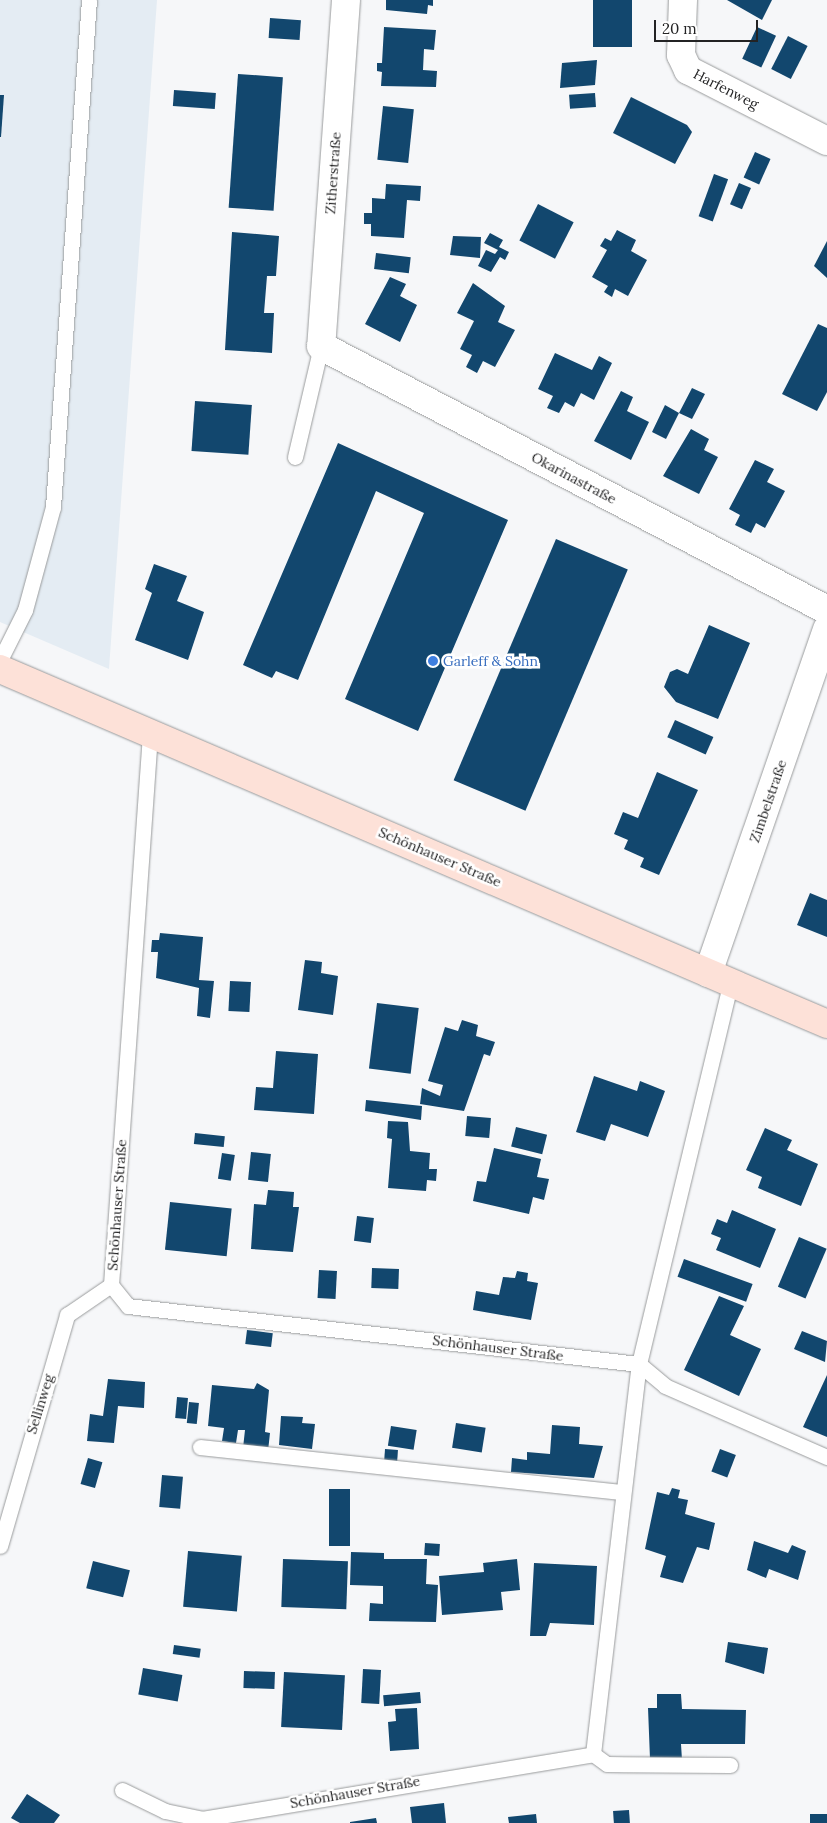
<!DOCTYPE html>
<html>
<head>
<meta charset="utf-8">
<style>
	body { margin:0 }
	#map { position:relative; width:827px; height:1823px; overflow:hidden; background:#f6f7f9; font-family:Lora,serif }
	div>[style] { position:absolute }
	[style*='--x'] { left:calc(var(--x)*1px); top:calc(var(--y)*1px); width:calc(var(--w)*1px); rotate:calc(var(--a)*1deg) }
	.built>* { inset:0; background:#e4ecf3 }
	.building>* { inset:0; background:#12476e; transform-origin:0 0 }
	.roads { filter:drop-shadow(0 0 1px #999b9c) drop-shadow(0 0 1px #999b9c) }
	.lane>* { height:15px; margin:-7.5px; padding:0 7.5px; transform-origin:7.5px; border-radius:7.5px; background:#fff }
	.street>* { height:28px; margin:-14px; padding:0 14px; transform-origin:14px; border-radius:14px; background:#fff }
	.secondary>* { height:28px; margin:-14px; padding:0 14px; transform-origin:14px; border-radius:14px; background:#fde1d8 }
	.dots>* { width:14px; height:14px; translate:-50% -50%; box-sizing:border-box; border:2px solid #fff; border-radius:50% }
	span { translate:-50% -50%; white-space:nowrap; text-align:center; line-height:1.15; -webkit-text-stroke:5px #fff; paint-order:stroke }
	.street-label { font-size:14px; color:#232324 }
	.shop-label { font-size:14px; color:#366cbe }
	.left { translate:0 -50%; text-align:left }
	.scale { position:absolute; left:654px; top:20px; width:104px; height:22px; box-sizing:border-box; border:2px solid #232324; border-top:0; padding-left:6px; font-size:15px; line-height:18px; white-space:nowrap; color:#232324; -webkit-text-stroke:4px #fff; paint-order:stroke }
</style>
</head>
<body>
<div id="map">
	<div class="built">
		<div style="clip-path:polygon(0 0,157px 0,109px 669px,0 622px)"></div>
	</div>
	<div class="building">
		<div style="clip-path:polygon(386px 0,433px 0,433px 6px,428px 5px,427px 14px,386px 10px)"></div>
		<div style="left:593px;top:0;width:39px;height:47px"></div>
		<div style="clip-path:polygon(727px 0,772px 0,762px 20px)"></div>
		<div style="left:270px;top:18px;width:31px;height:20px;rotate:4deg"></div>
		<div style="clip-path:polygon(384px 27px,436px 30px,434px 50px,424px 49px,423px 70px,437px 71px,436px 87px,381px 86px,382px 72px,377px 71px,377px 63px,382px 63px)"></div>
		<div style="left:757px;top:27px;width:21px;height:35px;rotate:25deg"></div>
		<div style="left:788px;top:36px;width:22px;height:37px;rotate:27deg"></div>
		<div style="clip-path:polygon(597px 60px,595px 85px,560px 88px,562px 63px)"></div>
		<div style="left:238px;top:74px;width:45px;height:134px;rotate:4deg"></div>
		<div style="left:174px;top:90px;width:42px;height:16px;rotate:4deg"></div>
		<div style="left:595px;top:93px;width:14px;height:26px;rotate:86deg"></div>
		<div style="clip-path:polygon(0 95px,4px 95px,1px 137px,0 137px)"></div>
		<div style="clip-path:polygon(631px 97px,687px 125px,692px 132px,675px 164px,613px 133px)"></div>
		<div style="left:383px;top:106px;width:31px;height:54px;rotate:6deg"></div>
		<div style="left:755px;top:152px;width:17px;height:28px;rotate:24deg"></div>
		<div style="left:714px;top:174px;width:15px;height:45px;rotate:20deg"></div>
		<div style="left:739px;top:183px;width:13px;height:23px;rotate:23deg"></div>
		<div style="clip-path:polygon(386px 184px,421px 186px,420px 201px,407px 200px,404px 238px,371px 236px,371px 224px,364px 224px,364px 213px,372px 213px,372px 198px,385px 199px)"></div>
		<div style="left:538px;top:204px;width:40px;height:41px;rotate:27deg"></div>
		<div style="clip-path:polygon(617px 230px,636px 240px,631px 251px,647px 260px,628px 296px,615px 289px,612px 297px,604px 292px,608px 286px,592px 277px,607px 250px,600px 246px,605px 238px,611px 241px)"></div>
		<div style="clip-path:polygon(232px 232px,279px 236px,276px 276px,267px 276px,264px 313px,274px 313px,272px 353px,225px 350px)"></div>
		<div style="clip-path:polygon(490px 233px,503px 240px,499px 247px,509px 252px,505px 260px,500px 257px,491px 272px,478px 266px,486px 250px,495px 254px,498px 250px,484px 243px)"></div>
		<div style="clip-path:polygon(453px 236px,481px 237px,480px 258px,450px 255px)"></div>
		<div style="clip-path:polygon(827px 241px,827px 278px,814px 266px)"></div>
		<div style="left:376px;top:253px;width:35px;height:16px;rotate:7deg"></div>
		<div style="clip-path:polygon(390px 277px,406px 284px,400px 296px,417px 305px,400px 342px,365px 324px)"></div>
		<div style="clip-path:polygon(473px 283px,505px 306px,498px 322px,515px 330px,495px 367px,483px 361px,477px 373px,466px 367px,472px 355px,460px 349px,474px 321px,457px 313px)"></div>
		<div style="clip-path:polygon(818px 324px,827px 328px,827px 392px,817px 411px,782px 394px)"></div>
		<div style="clip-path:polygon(555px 353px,592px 370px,599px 356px,612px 363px,594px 400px,581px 393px,574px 407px,565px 402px,559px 413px,547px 408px,553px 396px,538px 389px)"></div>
		<div style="clip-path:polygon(692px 388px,705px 394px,692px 419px,679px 413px,666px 439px,652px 432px,665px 405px,679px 413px)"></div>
		<div style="clip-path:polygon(621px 391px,633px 397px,627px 411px,649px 422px,631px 460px,594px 441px)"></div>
		<div style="left:195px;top:401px;width:57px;height:50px;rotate:4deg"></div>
		<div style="clip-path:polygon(691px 429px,709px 439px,704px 450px,718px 457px,699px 494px,663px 476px)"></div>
		<div style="clip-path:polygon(338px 443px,508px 520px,418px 731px,345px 699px,424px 513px,376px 491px,298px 680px,276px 671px,272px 678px,243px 665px)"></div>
		<div style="clip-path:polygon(755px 460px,774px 469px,767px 482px,785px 491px,765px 528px,756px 523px,751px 533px,735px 525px,740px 515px,729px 509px)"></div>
		<div style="left:556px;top:539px;width:78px;height:262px;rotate:23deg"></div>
		<div style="clip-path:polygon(154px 564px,187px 576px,177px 601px,204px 612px,188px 660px,135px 640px,152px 593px,145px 589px)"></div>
		<div style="clip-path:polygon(709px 625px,750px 643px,718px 719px,676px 702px,664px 687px,670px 672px,677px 669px,688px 674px)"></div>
		<div style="left:675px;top:720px;width:42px;height:19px;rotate:24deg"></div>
		<div style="clip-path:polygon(657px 772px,698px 790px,659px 875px,640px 867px,644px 858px,624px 849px,628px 840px,614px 834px,623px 812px,638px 818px)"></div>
		<div style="clip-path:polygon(810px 893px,827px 900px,827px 937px,797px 925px)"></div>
		<div style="clip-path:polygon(160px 933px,203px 937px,199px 980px,214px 981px,210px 1018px,197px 1016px,199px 988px,156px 978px,158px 952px,151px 952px,152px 940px,159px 940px)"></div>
		<div style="clip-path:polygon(305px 960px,322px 962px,321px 973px,338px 976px,333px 1015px,298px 1010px)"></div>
		<div style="left:230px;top:981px;width:21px;height:30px;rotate:3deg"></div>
		<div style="left:377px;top:1003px;width:42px;height:66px;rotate:7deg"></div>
		<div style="clip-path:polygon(462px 1020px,478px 1025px,476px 1036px,495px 1042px,490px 1056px,484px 1054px,464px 1111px,420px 1104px,422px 1088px,440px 1096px,443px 1085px,428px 1081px,445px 1027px,458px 1031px)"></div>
		<div style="clip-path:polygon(276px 1051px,318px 1054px,314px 1114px,254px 1110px,256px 1087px,273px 1088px)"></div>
		<div style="clip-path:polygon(594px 1076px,637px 1091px,640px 1081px,665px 1091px,648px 1137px,611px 1124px,605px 1141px,576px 1132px)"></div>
		<div style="clip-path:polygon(366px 1100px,422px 1106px,421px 1120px,365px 1111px)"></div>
		<div style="left:467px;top:1116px;width:24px;height:20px;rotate:5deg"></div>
		<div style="clip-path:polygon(388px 1121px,408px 1122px,410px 1151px,430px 1153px,429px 1169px,437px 1169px,436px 1181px,427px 1180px,426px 1191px,388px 1188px,392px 1139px,387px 1138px)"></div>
		<div style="left:516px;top:1127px;width:32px;height:20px;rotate:14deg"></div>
		<div style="clip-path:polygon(765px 1128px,792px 1140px,787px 1150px,818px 1164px,801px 1206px,758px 1188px,762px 1177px,746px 1170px)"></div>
		<div style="left:195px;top:1133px;width:30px;height:11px;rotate:6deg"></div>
		<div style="clip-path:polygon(494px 1148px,541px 1159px,537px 1177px,549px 1179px,544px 1200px,533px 1197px,529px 1214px,473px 1201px,477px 1181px,486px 1182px)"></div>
		<div style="left:251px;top:1152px;width:20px;height:28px;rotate:6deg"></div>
		<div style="left:222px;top:1153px;width:13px;height:26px;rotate:9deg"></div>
		<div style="clip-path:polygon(268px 1190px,294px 1192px,293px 1207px,299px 1207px,293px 1252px,251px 1249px,254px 1204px,266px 1205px)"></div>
		<div style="left:170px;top:1202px;width:62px;height:48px;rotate:6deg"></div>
		<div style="clip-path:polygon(732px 1210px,776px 1229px,760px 1268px,716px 1250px,721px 1238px,711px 1234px,717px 1219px,727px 1223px)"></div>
		<div style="left:357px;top:1216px;width:17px;height:25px;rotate:7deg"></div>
		<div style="left:799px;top:1237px;width:30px;height:54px;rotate:23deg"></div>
		<div style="left:684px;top:1259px;width:73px;height:19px;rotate:20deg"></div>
		<div style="left:372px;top:1268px;width:27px;height:20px;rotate:2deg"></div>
		<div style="left:319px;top:1270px;width:18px;height:28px;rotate:3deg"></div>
		<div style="clip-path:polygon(517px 1271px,528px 1273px,527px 1281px,538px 1283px,531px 1320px,473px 1310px,476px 1291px,499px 1295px,503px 1277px,515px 1278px)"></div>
		<div style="clip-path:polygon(719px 1296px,744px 1306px,730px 1335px,761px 1349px,739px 1396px,684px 1370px)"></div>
		<div style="left:247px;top:1330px;width:26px;height:14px;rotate:7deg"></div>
		<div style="clip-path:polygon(802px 1331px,827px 1341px,825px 1362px,794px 1349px)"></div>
		<div style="clip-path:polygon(827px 1375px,827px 1437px,803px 1427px)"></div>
		<div style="clip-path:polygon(108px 1379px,145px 1382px,144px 1408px,118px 1406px,114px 1443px,87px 1441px,90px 1414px,103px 1416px)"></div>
		<div style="clip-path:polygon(257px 1383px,269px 1390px,265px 1432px,270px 1433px,268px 1451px,243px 1448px,245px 1430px,238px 1430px,236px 1443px,222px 1441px,224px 1428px,208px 1426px,212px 1385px,254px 1389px)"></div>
		<div style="left:177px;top:1397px;width:11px;height:21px;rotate:5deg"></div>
		<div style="left:189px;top:1402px;width:10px;height:21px;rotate:6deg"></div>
		<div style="clip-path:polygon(281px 1416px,303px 1417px,302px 1423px,315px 1424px,312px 1449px,279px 1445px)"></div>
		<div style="left:456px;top:1423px;width:30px;height:25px;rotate:9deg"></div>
		<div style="clip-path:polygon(552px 1425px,580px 1427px,579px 1444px,603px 1446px,594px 1478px,511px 1472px,512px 1458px,527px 1460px,527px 1452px,550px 1454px)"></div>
		<div style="left:391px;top:1426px;width:26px;height:20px;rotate:9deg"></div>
		<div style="left:385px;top:1449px;width:13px;height:12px;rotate:4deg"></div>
		<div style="left:720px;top:1449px;width:17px;height:24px;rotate:21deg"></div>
		<div style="left:88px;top:1458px;width:15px;height:27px;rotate:16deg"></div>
		<div style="left:162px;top:1475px;width:21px;height:32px;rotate:5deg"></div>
		<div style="clip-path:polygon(672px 1488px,680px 1490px,678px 1498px,688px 1500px,685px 1514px,715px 1523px,709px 1550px,697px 1547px,683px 1583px,660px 1577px,666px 1556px,645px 1549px,657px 1492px,669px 1495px)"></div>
		<div style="left:329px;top:1489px;width:21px;height:57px"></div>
		<div style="clip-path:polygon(754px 1541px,788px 1553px,792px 1545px,806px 1551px,798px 1580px,769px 1569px,766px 1578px,747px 1570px)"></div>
		<div style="left:425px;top:1543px;width:15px;height:12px;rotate:4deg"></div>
		<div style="left:188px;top:1551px;width:54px;height:56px;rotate:5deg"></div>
		<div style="clip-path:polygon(351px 1552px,384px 1553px,384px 1559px,427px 1559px,426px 1584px,438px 1585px,436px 1622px,369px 1621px,370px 1603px,383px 1604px,383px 1586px,350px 1585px)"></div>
		<div style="left:283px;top:1559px;width:65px;height:48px;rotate:2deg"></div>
		<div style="clip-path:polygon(517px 1559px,520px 1590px,501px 1592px,503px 1610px,442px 1615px,439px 1576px,484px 1572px,483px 1563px)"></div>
		<div style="left:93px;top:1561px;width:38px;height:28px;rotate:14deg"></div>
		<div style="clip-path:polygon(534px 1563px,597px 1566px,594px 1625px,550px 1623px,546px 1636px,530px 1636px)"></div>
		<div style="clip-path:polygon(728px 1642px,768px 1648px,764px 1674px,725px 1662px)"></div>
		<div style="left:174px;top:1645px;width:27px;height:9px;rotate:8deg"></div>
		<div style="left:143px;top:1668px;width:40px;height:27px;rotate:10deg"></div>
		<div style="left:363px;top:1669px;width:18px;height:34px;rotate:3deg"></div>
		<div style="left:244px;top:1671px;width:31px;height:17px;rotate:2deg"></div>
		<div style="left:284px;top:1672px;width:61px;height:55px;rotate:3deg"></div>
		<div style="left:420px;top:1692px;width:11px;height:37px;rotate:85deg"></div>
		<div style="clip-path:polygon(657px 1694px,681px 1694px,682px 1709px,746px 1710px,745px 1744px,681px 1744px,682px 1760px,650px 1759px,648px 1708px,657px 1708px)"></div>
		<div style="clip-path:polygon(417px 1708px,419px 1749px,390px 1751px,388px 1722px,396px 1721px,395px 1709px)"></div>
		<div style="clip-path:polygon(27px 1794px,60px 1815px,54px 1823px,20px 1823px,11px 1818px)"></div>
		<div style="clip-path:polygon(444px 1803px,446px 1823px,412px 1823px,410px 1807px)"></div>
		<div style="left:629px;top:1810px;width:13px;height:16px;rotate:86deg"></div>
		<div style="clip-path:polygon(536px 1814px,537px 1823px,509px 1823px,508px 1817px)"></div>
		<div style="left:810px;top:1814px;width:17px;height:9px"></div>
		<div style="clip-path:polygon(376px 1818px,377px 1823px,350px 1823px,350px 1822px)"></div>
	</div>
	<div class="roads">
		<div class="lane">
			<div style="--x:295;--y:457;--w:114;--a:-76.8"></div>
			<div style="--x:0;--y:660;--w:56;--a:-63.4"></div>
			<div style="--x:25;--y:610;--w:107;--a:-74.8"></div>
			<div style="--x:53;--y:507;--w:508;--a:-85.94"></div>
			<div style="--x:150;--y:734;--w:552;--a:94.05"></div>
			<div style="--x:111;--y:1285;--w:27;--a:51"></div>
			<div style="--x:128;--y:1306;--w:514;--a:6.48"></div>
			<div style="--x:639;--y:1364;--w:34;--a:40"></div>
			<div style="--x:665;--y:1386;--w:177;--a:23.7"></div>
			<div style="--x:200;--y:1447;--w:423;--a:6.1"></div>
			<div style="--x:0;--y:1546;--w:241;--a:-73.8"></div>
			<div style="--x:67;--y:1315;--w:53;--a:-34.3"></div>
			<div style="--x:593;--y:1754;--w:393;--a:-83.3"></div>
			<div style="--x:639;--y:1364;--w:394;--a:-76.5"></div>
			<div style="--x:122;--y:1790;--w:48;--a:26"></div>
			<div style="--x:165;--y:1811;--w:38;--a:12"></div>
			<div style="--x:202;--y:1819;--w:396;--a:-9.4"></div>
			<div style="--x:593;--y:1754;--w:17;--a:36"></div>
			<div style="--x:607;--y:1764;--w:123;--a:0.5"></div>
		</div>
		<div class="street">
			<div style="--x:346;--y:0;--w:347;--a:94.1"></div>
			<div style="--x:321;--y:346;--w:571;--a:27.55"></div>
			<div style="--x:683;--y:0;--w:55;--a:92.1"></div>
			<div style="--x:681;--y:55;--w:17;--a:65"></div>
			<div style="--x:688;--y:70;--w:156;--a:27.1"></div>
			<div style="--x:708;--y:973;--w:364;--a:-70.9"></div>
		</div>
		<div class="secondary">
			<div style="--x:0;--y:669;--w:900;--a:23.23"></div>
		</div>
	</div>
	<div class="dots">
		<div style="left:433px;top:661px;background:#3f7fe0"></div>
	</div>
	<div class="street-label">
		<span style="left:726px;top:89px;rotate:27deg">Harfenweg</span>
		<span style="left:333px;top:173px;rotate:-86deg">Zitherstraße</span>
		<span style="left:574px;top:478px;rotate:28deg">Okarinastraße</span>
		<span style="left:768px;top:801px;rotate:-71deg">Zimbelstraße</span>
		<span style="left:440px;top:857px;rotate:23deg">Schönhauser Straße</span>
		<span style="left:117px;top:1205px;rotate:-86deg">Schönhauser Straße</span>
		<span style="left:498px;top:1348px;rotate:7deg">Schönhauser Straße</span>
		<span style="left:40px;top:1404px;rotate:-73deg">Sellinweg</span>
		<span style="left:355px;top:1792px;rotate:-10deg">Schönhauser Straße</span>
	</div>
	<div class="shop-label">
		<span class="left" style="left:443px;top:661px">Garleff &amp; Sohn</span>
	</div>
	<div class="scale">20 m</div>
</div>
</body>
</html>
